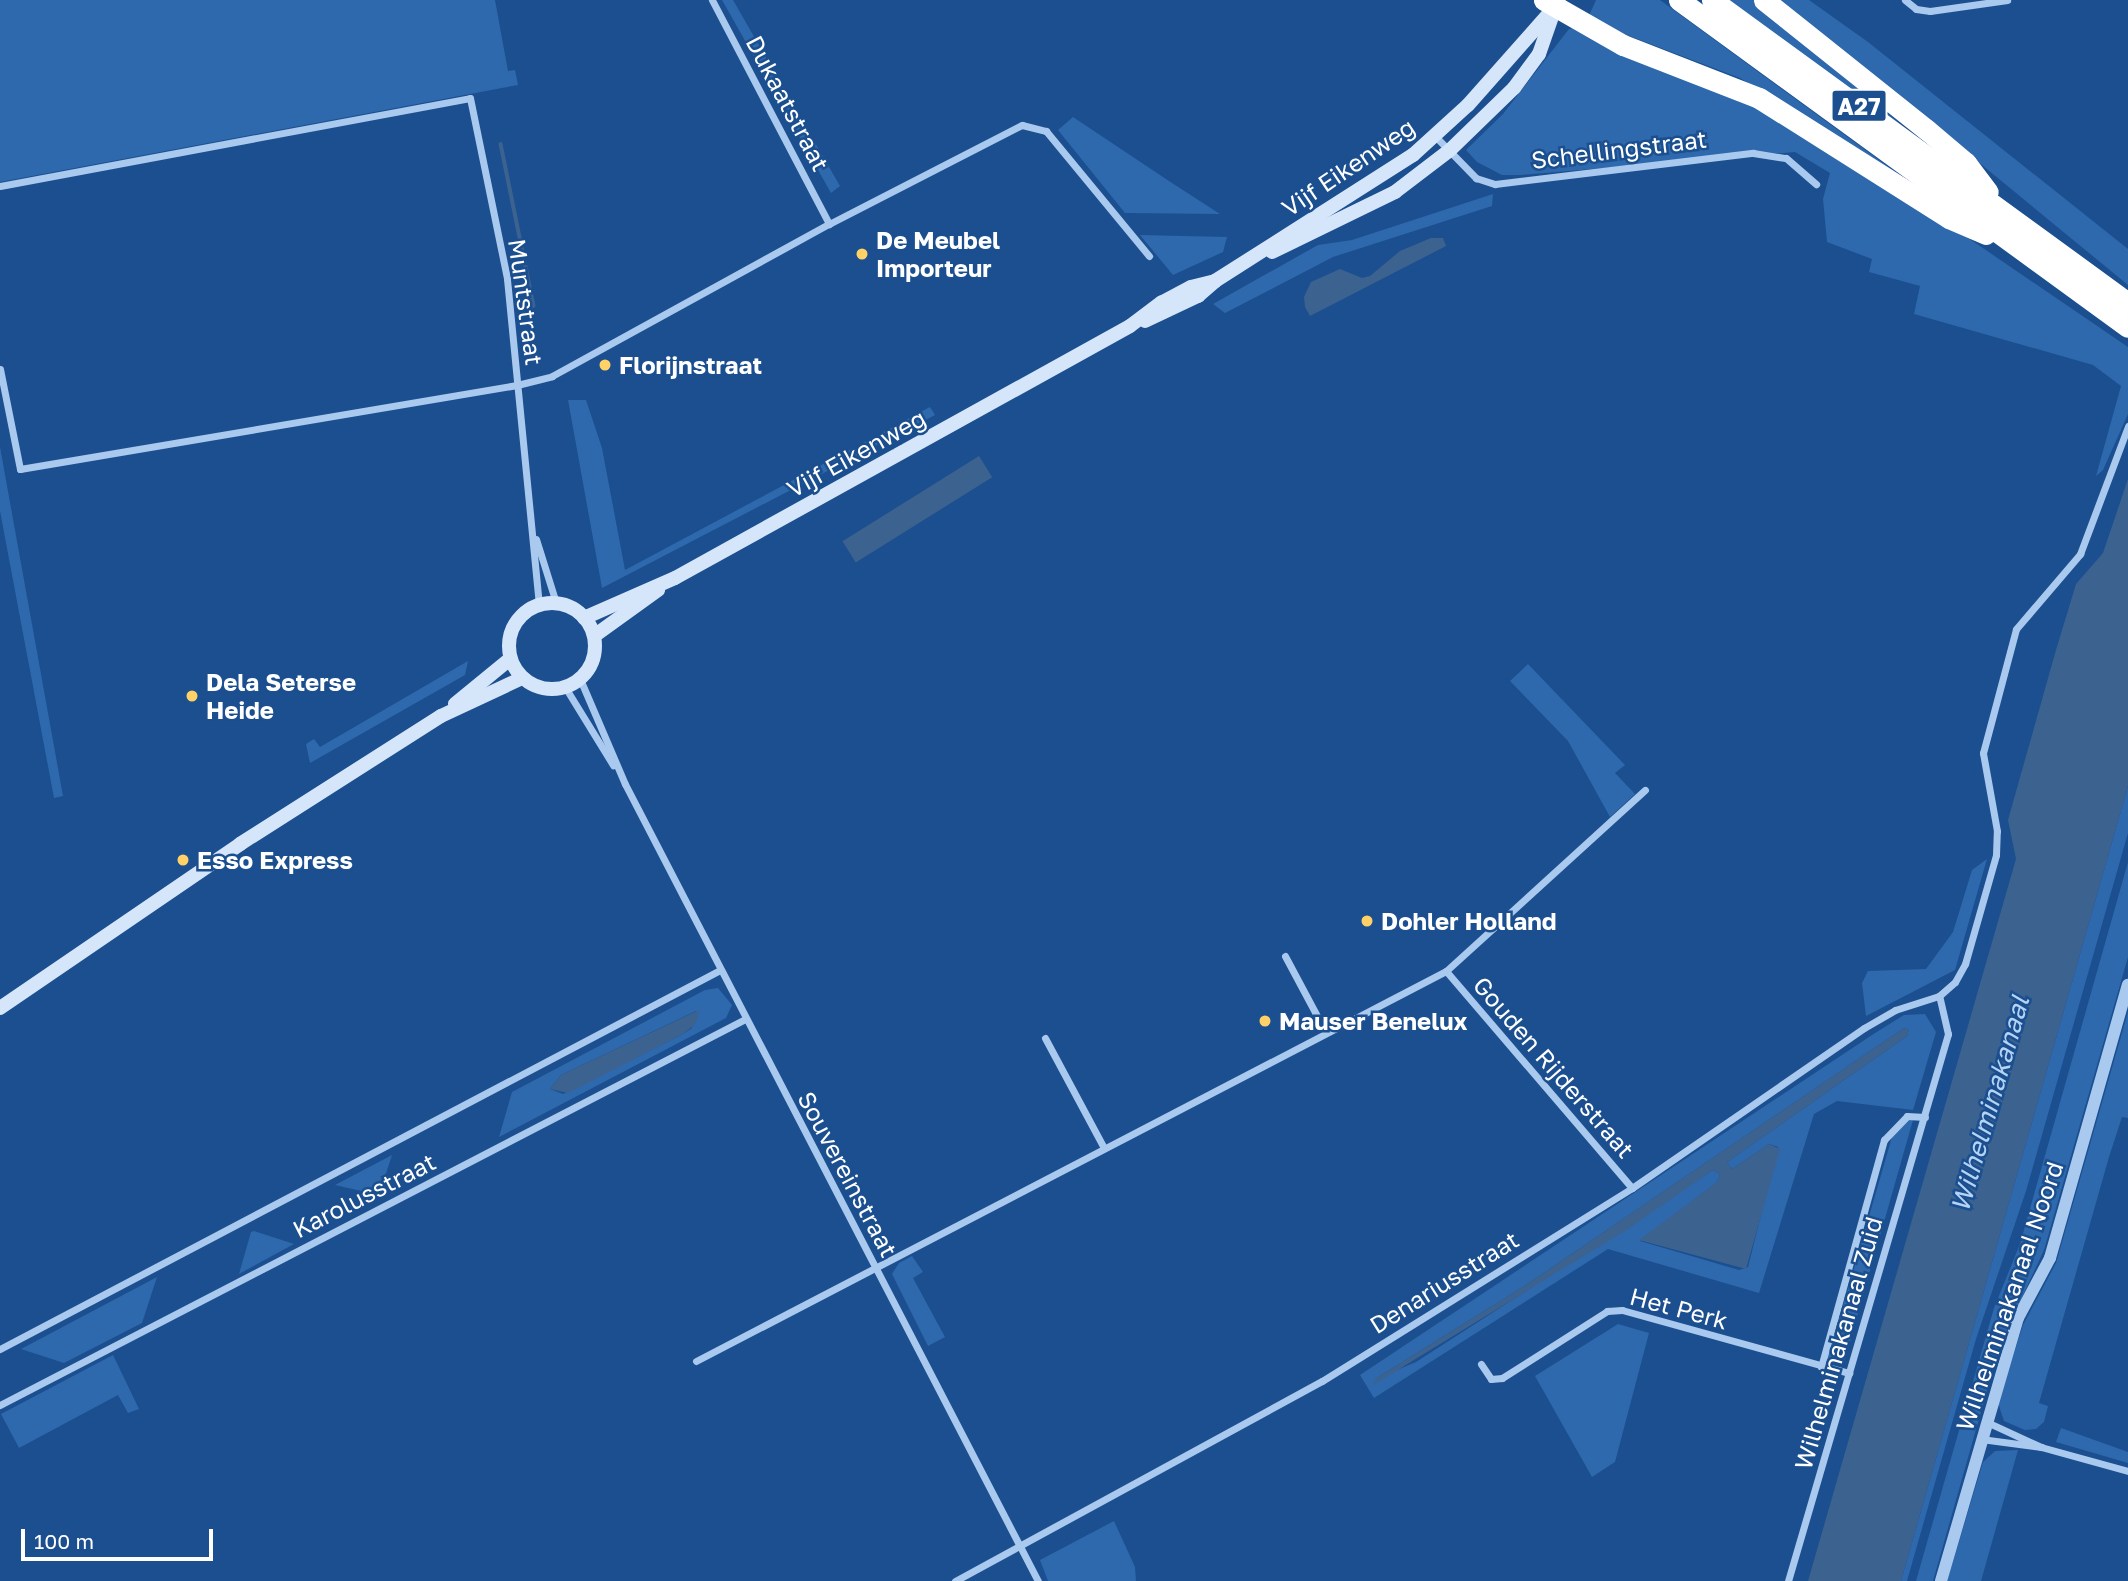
<!DOCTYPE html>
<html>
<head>
<meta charset="utf-8">
<style>
	body { margin:0 }
	#map { position:relative; width:2128px; height:1581px; overflow:hidden; background:#1b4f8f; font-family:"Golos Text",sans-serif }
	div>[style] { position:absolute }
	[style*='--x'] { left:calc(var(--x)*1px); top:calc(var(--y)*1px); width:calc(var(--w)*1px); rotate:calc(var(--a)*1deg) }
	.green>* { inset:0; background:#2e69ad }
	.water>* { inset:0; background:#3c6290; transform-origin:0 0 }
	.stream>* { height:3.5px; margin:-1.75px; padding:0 1.75px; transform-origin:1.75px; border-radius:1.75px; background:#3c6290 }
	.minor>* { height:7px; margin:-3.5px; padding:0 3.5px; transform-origin:3.5px; border-radius:3.5px; background:#a9c9ee }
	.tertiary>* { height:12px; margin:-6px; padding:0 6px; transform-origin:6px; border-radius:6px; background:#a9c9ee }
	.secondary>* { height:14px; margin:-7px; padding:0 7px; transform-origin:7px; border-radius:7px; background:#d6e6fa }
	.secondary>.ring { margin:-7px; padding:0; box-sizing:content-box; background:none; border:14px solid #d6e6fa; border-radius:50% }
	.motorway>* { height:21px; margin:-10.5px; padding:0 10.5px; transform-origin:10.5px; border-radius:10.5px; background:#fff }
	.dots>* { width:19px; height:19px; translate:-50% -50%; box-sizing:border-box; border:4px solid #1b4f8f; border-radius:50% }
	span { translate:-50% -50%; white-space:nowrap; text-align:center; line-height:1.15; -webkit-text-stroke:5px #1b4f8f; paint-order:stroke }
	.shield-label span { padding:2px 5px; background:#1b4f8f; border:2px solid; border-radius:5px; -webkit-text-stroke-width:0 }
	.shield-label { font-size:23px; color:#fff; font-weight:700 }
	.street-label { font-size:24px; color:#fff }
	.poi-label { font-size:24px; color:#fff; font-weight:700 }
	.left { translate:0 -50%; text-align:left }
	.water-label { font-size:26px; color:#b5d3f5; font-style:italic }
	.scale { position:absolute; left:21px; top:1529px; width:192px; height:32px; box-sizing:border-box; border:4px solid #fff; border-top:0; padding-left:9px; font-size:21px; line-height:24px; white-space:nowrap; color:#fff; -webkit-text-stroke:5px #1b4f8f; paint-order:stroke }
</style>
</head>
<body>
<div id="map">
	<div class="green">
		<div style="clip-path:polygon(0 0,495px 0,508px 71px,515px 70px,518px 85px,0 182px)"></div>
		<div style="clip-path:polygon(722px 0,733px 0,840px 186px,831px 193px)"></div>
		<div style="clip-path:polygon(1596px 0,1660px 0,1938px 203px,1740px 78px,1587px 20px)"></div>
		<div style="clip-path:polygon(1728px 0,1755px 0,1919px 140px)"></div>
		<div style="clip-path:polygon(1781px 0,1809px 0,1868px 42px,2128px 249px,2128px 285px)"></div>
		<div style="clip-path:polygon(1575px 27px,1710px 80px,1933px 214px,2128px 347px,2128px 414px,2103px 470px,2096px 476px,2121px 386px,2093px 365px,1914px 314px,1920px 286px,1869px 272px,1872px 259px,1827px 242px,1823px 199px,1830px 173px,1795px 152px,1521px 175px,1502px 175px,1477px 162px,1466px 150px,1503px 114px,1569px 29px)"></div>
		<div style="clip-path:polygon(1073px 117px,1172px 183px,1220px 214px,1125px 213px,1058px 130px)"></div>
		<div style="clip-path:polygon(1493px 194px,1492px 206px,1333px 257px,1225px 313px,1213px 304px,1318px 245px,1352px 240px)"></div>
		<div style="clip-path:polygon(1140px 235px,1227px 237px,1223px 252px,1173px 275px)"></div>
		<div style="clip-path:polygon(568px 400px,586px 400px,602px 448px,625px 570px,930px 407px,935px 415px,602px 588px)"></div>
		<div style="clip-path:polygon(0 447px,63px 796px,54px 798px,0 511px)"></div>
		<div style="clip-path:polygon(468px 661px,465px 675px,310px 763px,306px 744px,314px 739px,320px 747px)"></div>
		<div style="clip-path:polygon(1528px 664px,1625px 765px,1615px 773px,1635px 794px,1610px 817px,1568px 741px,1510px 681px)"></div>
		<div style="clip-path:polygon(2128px 786px,2128px 833px,2026px 1191px,1976px 1339px,1907px 1581px,1901px 1581px)"></div>
		<div style="clip-path:polygon(1987px 859px,1955px 970px,1866px 1016px,1862px 983px,1868px 971px,1926px 969px,1953px 932px,1972px 870px)"></div>
		<div style="clip-path:polygon(2128px 862px,2128px 957px,2044px 1250px,2000px 1345px,1933px 1581px,1916px 1581px,1994px 1308px,2020px 1244px)"></div>
		<div style="clip-path:polygon(evenodd,718px 988px,732px 1005px,726px 1018px,499px 1137px,512px 1092px,705px 990px,718px 988px,696px 1011px,692px 1028px,683px 1034px,563px 1094px,550px 1089px,561px 1075px,696px 1011px)"></div>
		<div style="clip-path:polygon(2128px 1012px,2128px 1118px,2122px 1117px,2109px 1157px,2039px 1403px,2048px 1406px,2044px 1422px,2036px 1429px,2025px 1430px,2004px 1421px,1998px 1403px,2023px 1325px,2056px 1263px)"></div>
		<div style="clip-path:polygon(evenodd,1925px 1014px,1936px 1032px,1913px 1110px,1837px 1101px,1814px 1114px,1759px 1293px,1608px 1249px,1374px 1398px,1360px 1375px,1872px 1035px,1904px 1015px,1925px 1014px,1904px 1028px,1909px 1030px,1907px 1036px,1727px 1162px,1732px 1169px,1769px 1144px,1778px 1147px,1748px 1267px,1739px 1270px,1640px 1241px,1717px 1182px,1720px 1174px,1713px 1170px,1416px 1362px,1375px 1379px,1526px 1285px,1904px 1028px)"></div>
		<div style="clip-path:polygon(1907px 1119px,1913px 1120px,1844px 1363px,1828px 1358px,1892px 1137px)"></div>
		<div style="clip-path:polygon(392px 1155px,379px 1195px,335px 1185px)"></div>
		<div style="clip-path:polygon(254px 1231px,294px 1244px,239px 1274px,251px 1232px)"></div>
		<div style="clip-path:polygon(912px 1256px,923px 1272px,913px 1278px,945px 1337px,928px 1346px,892px 1274px,899px 1263px)"></div>
		<div style="clip-path:polygon(157px 1277px,142px 1323px,64px 1363px,21px 1349px)"></div>
		<div style="clip-path:polygon(1618px 1324px,1649px 1333px,1615px 1462px,1592px 1477px,1535px 1376px)"></div>
		<div style="clip-path:polygon(113px 1355px,139px 1409px,128px 1413px,118px 1395px,19px 1448px,1px 1414px)"></div>
		<div style="clip-path:polygon(2061px 1428px,2128px 1452px,2128px 1463px,2056px 1442px)"></div>
		<div style="clip-path:polygon(2018px 1450px,1981px 1581px,1947px 1581px,1983px 1462px,1995px 1451px)"></div>
		<div style="clip-path:polygon(1114px 1521px,1135px 1567px,1136px 1581px,1048px 1581px,1040px 1560px)"></div>
	</div>
	<div class="water">
		<div style="clip-path:polygon(1431px 238px,1443px 238px,1446px 246px,1310px 316px,1305px 307px,1304px 297px,1311px 282px,1340px 269px,1362px 278px,1370px 276px,1400px 251px)"></div>
		<div style="left:979px;top:456px;width:25px;height:161px;rotate:58deg"></div>
		<div style="clip-path:polygon(2128px 479px,2128px 786px,1901px 1581px,1808px 1581px,2016px 859px,2008px 820px,2056px 650px,2076px 584px,2103px 553px)"></div>
		<div style="clip-path:polygon(699px 1010px,696px 1024px,683px 1034px,568px 1093px,550px 1089px,561px 1075px)"></div>
		<div style="clip-path:polygon(1904px 1028px,1909px 1030px,1907px 1036px,1727px 1162px,1732px 1169px,1769px 1144px,1780px 1149px,1746px 1269px,1639px 1240px,1717px 1182px,1720px 1174px,1713px 1170px,1628px 1229px,1373px 1385px,1375px 1379px,1526px 1285px)"></div>
	</div>
	<div class="stream">
		<div style="--x:501;--y:144;--w:165;--a:78.5"></div>
	</div>
	<div class="minor">
		<div style="--x:712;--y:0;--w:253;--a:62.4"></div>
		<div style="--x:1905;--y:0;--w:14;--a:39"></div>
		<div style="--x:1916;--y:9;--w:14;--a:8"></div>
		<div style="--x:1930;--y:11;--w:78;--a:-8.1"></div>
		<div style="--x:1435;--y:136;--w:59;--a:45.7"></div>
		<div style="--x:1476;--y:178;--w:20;--a:18"></div>
		<div style="--x:1495;--y:184;--w:260;--a:-6.9"></div>
		<div style="--x:1753;--y:153;--w:33;--a:9"></div>
		<div style="--x:1786;--y:158;--w:40;--a:41"></div>
		<div style="--x:0;--y:186;--w:478;--a:-10.6"></div>
		<div style="--x:470;--y:98;--w:185;--a:78.4"></div>
		<div style="--x:507;--y:279;--w:328;--a:84.4"></div>
		<div style="--x:0;--y:369;--w:102;--a:78.7"></div>
		<div style="--x:20;--y:469;--w:504;--a:-9.59"></div>
		<div style="--x:517;--y:385;--w:36;--a:-14"></div>
		<div style="--x:552;--y:376;--w:316;--a:-28.8"></div>
		<div style="--x:829;--y:224;--w:217;--a:-27.2"></div>
		<div style="--x:1022;--y:125;--w:25;--a:14"></div>
		<div style="--x:1046;--y:131;--w:162;--a:50.5"></div>
		<div style="--x:536;--y:539;--w:67;--a:72.6"></div>
		<div style="--x:580;--y:679;--w:114;--a:66.8"></div>
		<div style="--x:625;--y:784;--w:898;--a:62.61"></div>
		<div style="--x:565;--y:687;--w:92;--a:58.4"></div>
		<div style="--x:1285;--y:956;--w:85;--a:61.9"></div>
		<div style="--x:1446;--y:971;--w:286;--a:49.4"></div>
		<div style="--x:1045;--y:1038;--w:123;--a:61.8"></div>
		<div style="--x:0;--y:1349;--w:814;--a:-27.76"></div>
		<div style="--x:696;--y:1361;--w:845;--a:-27.47"></div>
		<div style="--x:1446;--y:971;--w:269;--a:-42.3"></div>
		<div style="--x:1481;--y:1364;--w:18;--a:56"></div>
		<div style="--x:1491;--y:1379;--w:11;--a:-5"></div>
		<div style="--x:1502;--y:1378;--w:125;--a:-32.5"></div>
		<div style="--x:1607;--y:1311;--w:15;--a:-4"></div>
		<div style="--x:1622;--y:1310;--w:236;--a:15.5"></div>
		<div style="--x:1821;--y:1367;--w:236;--a:-74.5"></div>
		<div style="--x:1884;--y:1140;--w:33;--a:-46"></div>
		<div style="--x:1907;--y:1116;--w:18;--a:3"></div>
		<div style="--x:0;--y:1405;--w:839;--a:-27.39"></div>
		<div style="--x:1981;--y:1439;--w:61;--a:7.6"></div>
		<div style="--x:2041;--y:1447;--w:60;--a:-155.2"></div>
		<div style="--x:2041;--y:1447;--w:90;--a:15.4"></div>
		<div style="--x:955;--y:1581;--w:418;--a:-28.6"></div>
		<div style="--x:1322;--y:1381;--w:365;--a:-31.9"></div>
		<div style="--x:1632;--y:1188;--w:282;--a:-34.6"></div>
		<div style="--x:1864;--y:1028;--w:36;--a:-30"></div>
		<div style="--x:1895;--y:1010;--w:46;--a:-17.7"></div>
		<div style="--x:1939;--y:996;--w:21;--a:-41"></div>
		<div style="--x:1955;--y:982;--w:21;--a:-61"></div>
		<div style="--x:1965;--y:964;--w:113;--a:-74.1"></div>
		<div style="--x:1996;--y:855;--w:24;--a:-88"></div>
		<div style="--x:1997;--y:831;--w:79;--a:-100.2"></div>
		<div style="--x:1983;--y:753;--w:128;--a:-75.1"></div>
		<div style="--x:2016;--y:629;--w:99;--a:-49.5"></div>
		<div style="--x:2080;--y:554;--w:137;--a:-69.4"></div>
		<div style="--x:1788;--y:1581;--w:570;--a:-73.7"></div>
		<div style="--x:1948;--y:1034;--w:39;--a:-103"></div>
	</div>
	<div class="tertiary">
		<div style="--x:1941;--y:1581;--w:274;--a:-73.7"></div>
		<div style="--x:2018;--y:1318;--w:68;--a:-61.9"></div>
		<div style="--x:2050;--y:1258;--w:284;--a:-74.1"></div>
	</div>
	<div class="secondary">
		<div style="--x:1272;--y:252;--w:137;--a:-26"></div>
		<div style="--x:1395;--y:192;--w:69;--a:-37.4"></div>
		<div style="--x:1450;--y:150;--w:89;--a:-44.1"></div>
		<div style="--x:1514;--y:88;--w:42;--a:-53.7"></div>
		<div style="--x:1539;--y:54;--w:49;--a:-70.8"></div>
		<div style="--x:1145;--y:321;--w:59;--a:-25.3"></div>
		<div style="--x:1198;--y:296;--w:23;--a:-41"></div>
		<div style="--x:1215;--y:281;--w:235;--a:-32.5"></div>
		<div style="--x:1413;--y:155;--w:74;--a:-42.3"></div>
		<div style="--x:1468;--y:105;--w:137;--a:-48.5"></div>
		<div class="ring" style="left:509px;top:603px;width:72px;height:72px"></div>
		<div style="--x:584;--y:618;--w:99;--a:-23.7"></div>
		<div style="--x:675;--y:578;--w:520;--a:-28.98"></div>
		<div style="--x:1130;--y:326;--w:39;--a:-37"></div>
		<div style="--x:1161;--y:303;--w:34;--a:-28"></div>
		<div style="--x:1191;--y:287;--w:25;--a:-14"></div>
		<div style="--x:594;--y:636;--w:79;--a:-35.7"></div>
		<div style="--x:455;--y:704;--w:71;--a:-39.3"></div>
		<div style="--x:0;--y:1008;--w:291;--a:-34.3"></div>
		<div style="--x:240;--y:844;--w:238;--a:-32.5"></div>
		<div style="--x:441;--y:716;--w:89;--a:-25.1"></div>
	</div>
	<div class="motorway">
		<div style="--x:1544;--y:0;--w:91;--a:29.7"></div>
		<div style="--x:1623;--y:45;--w:146;--a:21.3"></div>
		<div style="--x:1759;--y:98;--w:225;--a:32.3"></div>
		<div style="--x:1949;--y:218;--w:40;--a:23.4"></div>
		<div style="--x:1679;--y:0;--w:555;--a:36.07"></div>
		<div style="--x:1712;--y:0;--w:515;--a:36.07"></div>
		<div style="--x:1764;--y:0;--w:208;--a:38.6"></div>
		<div style="--x:1927;--y:130;--w:51;--a:40.2"></div>
		<div style="--x:1966;--y:163;--w:36;--a:53"></div>
	</div>
	<div class="dots">
		<div style="left:862px;top:254px;background:#ffd166"></div>
		<div style="left:605px;top:365px;background:#ffd166"></div>
		<div style="left:192px;top:696px;background:#ffd166"></div>
		<div style="left:183px;top:860px;background:#ffd166"></div>
		<div style="left:1367px;top:921px;background:#ffd166"></div>
		<div style="left:1265px;top:1021px;background:#ffd166"></div>
	</div>
	<div class="shield-label">
		<span style="left:1859px;top:106px">A27</span>
	</div>
	<div class="street-label">
		<span style="left:788px;top:103px;rotate:62deg">Dukaatstraat</span>
		<span style="left:1619px;top:149px;rotate:-7deg">Schellingstraat</span>
		<span style="left:1348px;top:167px;rotate:-34deg">Vijf Eikenweg</span>
		<span style="left:526px;top:302px;rotate:82deg">Muntstraat</span>
		<span style="left:856px;top:453px;rotate:-29deg">Vijf Eikenweg</span>
		<span style="left:1554px;top:1067px;rotate:49deg">Gouden Rijderstraat</span>
		<span style="left:848px;top:1174px;rotate:62deg">Souvereinstraat</span>
		<span style="left:364px;top:1195px;rotate:-27deg">Karolusstraat</span>
		<span style="left:1444px;top:1282px;rotate:-32deg">Denariusstraat</span>
		<span style="left:2009px;top:1296px;rotate:-71deg">Wilhelminakanaal Noord</span>
		<span style="left:1679px;top:1308px;rotate:15deg">Het Perk</span>
		<span style="left:1838px;top:1343px;rotate:-74deg">Wilhelminakanaal Zuid</span>
	</div>
	<div class="poi-label">
		<span class="left" style="left:876px;top:254px">De Meubel<br>Importeur</span>
		<span class="left" style="left:619px;top:365px">Florijnstraat</span>
		<span class="left" style="left:206px;top:696px">Dela Seterse<br>Heide</span>
		<span class="left" style="left:197px;top:860px">Esso Express</span>
		<span class="left" style="left:1381px;top:921px">Dohler Holland</span>
		<span class="left" style="left:1279px;top:1021px">Mauser Benelux</span>
	</div>
	<div class="water-label">
		<span style="left:1990px;top:1104px;rotate:-74deg">Wilhelminakanaal</span>
	</div>
	<div class="scale">100 m</div>
</div>
</body>
</html>
